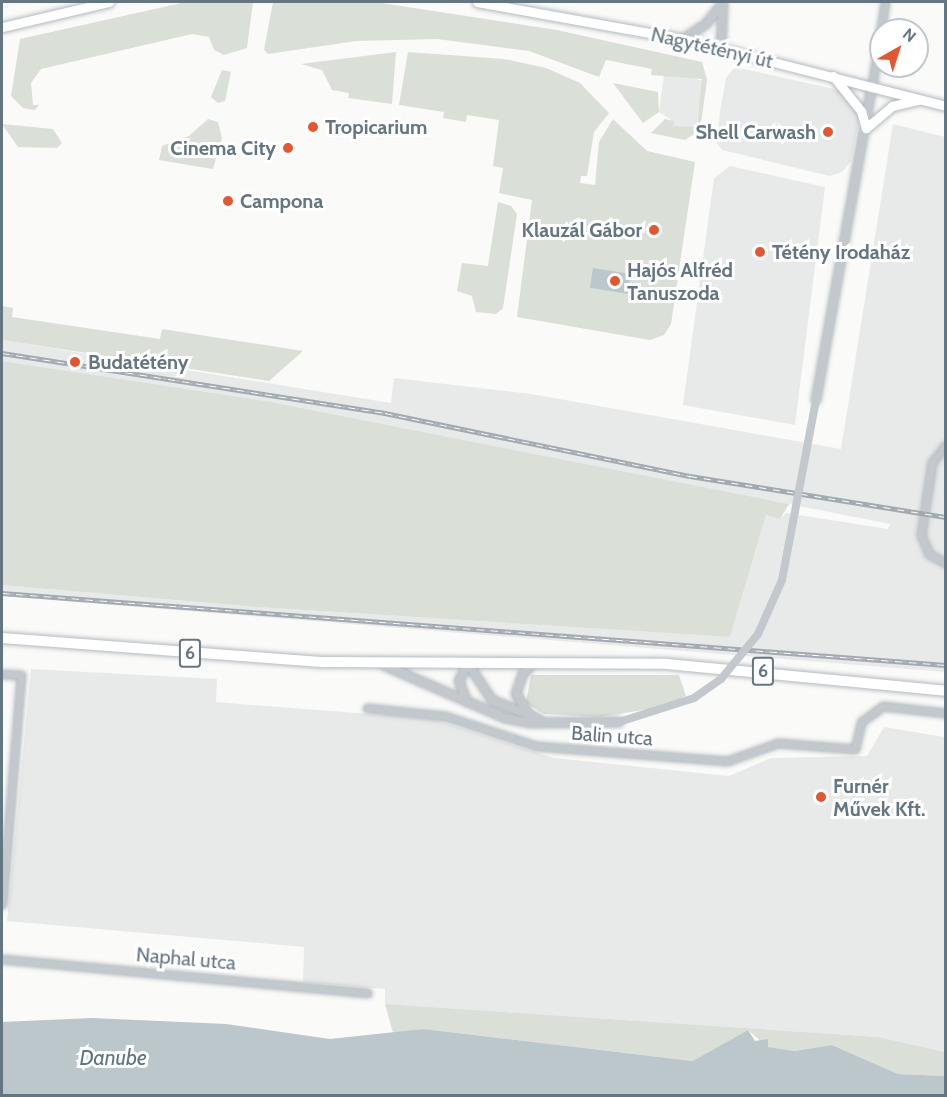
<!DOCTYPE html>
<html>
<head>
<meta charset="utf-8">
<style>
	body { margin:0 }
	#map { position:relative; width:947px; height:1097px; overflow:hidden; background:#fafaf8; font-family:Cabin,sans-serif }
	div>[style] { position:absolute }
	[style*='--x'] { left:calc(var(--x)*1px); top:calc(var(--y)*1px); width:calc(var(--w)*1px); rotate:calc(var(--a)*1deg) }
	.built>* { inset:0; background:#e8e9e9 }
	.green>* { inset:0; background:#dadfd7 }
	.water>* { inset:0; background:#bbc7cb; transform-origin:0 0 }
	.roads { filter:drop-shadow(0 0 2px #b3babf) drop-shadow(0 0 2px #b3babf) }
	.minor>* { height:7px; margin:-3.5px; padding:0 3.5px; transform-origin:3.5px; border-radius:3.5px; background:#c3c8cc }
	.tertiary>* { height:8px; margin:-4px; padding:0 4px; transform-origin:4px; border-radius:4px; background:#c3c8cc }
	.secondary>* { height:9px; margin:-4.5px; padding:0 4.5px; transform-origin:4.5px; border-radius:4.5px; background:#fff }
	.primary>* { height:10px; margin:-5px; padding:0 5px; transform-origin:5px; border-radius:5px; background:#fff }
	.rail>* { height:4.5px; margin-top:-2.25px; transform-origin:0; background:repeating-linear-gradient(90deg,#fff 0 7px,#a2aab0 0 14px); box-sizing:border-box; border-block:2px solid #a2aab0 }
	.tertiary-bridge>* { height:8px; margin:-4px; padding:0 4px; transform-origin:4px; border-radius:4px; background:#c3c8cc }
	.dots>* { width:16px; height:16px; translate:-50% -50%; box-sizing:border-box; border:3px solid #fff; border-radius:50% }
	span { translate:-50% -50%; white-space:nowrap; text-align:center; line-height:1.15; -webkit-text-stroke:6px #fff; paint-order:stroke }
	.shield-label span { padding:2px 4px; background:#fff; border:2px solid; border-radius:4px; -webkit-text-stroke-width:0 }
	.shield-label { font-size:18px; color:#657683; font-weight:700 }
	.street-label { font-size:20px; color:#657683 }
	.poi-label { font-size:20px; color:#657683; font-weight:700 }
	.left { translate:0 -50%; text-align:left }
	.right { translate:-100% -50%; text-align:right }
	.water-label { font-size:21px; color:#60757c; font-style:italic }
	.frame { position:absolute; inset:0; border:3px solid #657683; pointer-events:none }
	.north { position:absolute; left:869px; top:18px; width:60px; height:60px; box-sizing:border-box; background:#fff; border:2px solid #c1c8cd; border-radius:50%; rotate:39deg; font-size:16px; font-weight:700; line-height:24px; text-align:center; color:#657683 }
	.north::after { content:''; display:block; margin:auto; width:21px; height:27px; background:#e4572e; clip-path:polygon(50% 0,100% 100%,50% 72%,0 100%) }
</style>
</head>
<body>
<div id="map">
	<div class="built">
		<div style="clip-path:polygon(735px 67px,839px 90px,855px 107px,859px 121px,851px 161px,842px 172px,830px 176px,722px 150px,717px 143px,720px 112px,726px 78px)"></div>
		<div style="clip-path:polygon(680px 74px,703px 81px,696px 128px,673px 126px,673px 121px,659px 112px,664px 75px)"></div>
		<div style="clip-path:polygon(893px 124px,945px 137px,945px 672px,2px 596px,2px 585px,257px 607px,730px 637px,766px 515px,780px 519px,786px 513px,888px 529px,890px 524px,266px 401px,2px 361px,2px 340px,391px 403px,394px 378px,531px 394px,841px 449px)"></div>
		<div style="clip-path:polygon(730px 166px,825px 187px,795px 425px,683px 405px,714px 178px)"></div>
		<div style="clip-path:polygon(31px 669px,217px 679px,216px 702px,433px 719px,554px 758px,729px 776px,771px 758px,867px 756px,884px 727px,945px 737px,945px 1052px,879px 1037px,385px 1004px,385px 989px,303px 982px,304px 947px,7px 921px)"></div>
	</div>
	<div class="green">
		<div style="clip-path:polygon(186px 2px,253px 2px,247px 48px,224px 55px,214px 50px,209px 37px,192px 34px,41px 69px,31px 83px,33px 105px,39px 105px,35px 110px,23px 108px,11px 96px,20px 39px)"></div>
		<div style="clip-path:polygon(273px 2px,375px 2px,557px 30px,702px 62px,707px 80px,700px 130px,685px 140px,651px 133px,665px 119px,674px 121px,673px 126px,697px 127px,702px 79px,651px 75px,652px 69px,606px 60px,599px 77px,529px 51px,437px 39px,356px 41px,268px 54px,264px 50px)"></div>
		<div style="clip-path:polygon(396px 52px,392px 104px,348px 98px,349px 93px,332px 90px,322px 70px,301px 64px)"></div>
		<div style="clip-path:polygon(408px 52px,504px 59px,546px 68px,580px 83px,609px 113px,594px 132px,587px 176px,581px 176px,580px 183px,595px 185px,599px 142px,613px 119px,647px 151px,695px 162px,671px 324px,664px 335px,650px 340px,517px 317px,532px 200px,499px 193px,503px 168px,493px 166px,499px 120px,467px 115px,466px 122px,443px 118px,444px 112px,399px 105px)"></div>
		<div style="clip-path:polygon(222px 70px,231px 72px,225px 101px,218px 103px,211px 97px)"></div>
		<div style="clip-path:polygon(613px 83px,658px 92px,659px 112px,643px 123px)"></div>
		<div style="clip-path:polygon(208px 119px,218px 122px,222px 138px,213px 169px,159px 160px,162px 146px,189px 136px)"></div>
		<div style="clip-path:polygon(2px 124px,53px 129px,62px 143px,57px 148px,18px 147px)"></div>
		<div style="clip-path:polygon(498px 202px,511px 206px,517px 214px,503px 308px,496px 314px,476px 312px,472px 296px,457px 291px,462px 263px,488px 266px)"></div>
		<div style="clip-path:polygon(2px 306px,13px 308px,12px 317px,160px 339px,162px 329px,303px 351px,269px 381px,2px 340px)"></div>
		<div style="clip-path:polygon(2px 361px,266px 401px,789px 504px,780px 519px,766px 515px,730px 637px,257px 607px,2px 585px)"></div>
		<div style="clip-path:polygon(531px 675px,679px 675px,686px 696px,666px 706px,601px 717px,544px 714px,526px 703px)"></div>
		<div style="clip-path:polygon(385px 1004px,879px 1037px,945px 1052px,945px 1076px,898px 1074px,832px 1045px,794px 1051px,767px 1047px,748px 1030px,694px 1061px,423px 1029px,393px 1033px)"></div>
	</div>
	<div class="water">
		<div style="left:593px;top:268px;width:38px;height:20px;rotate:9deg"></div>
		<div style="clip-path:polygon(92px 1018px,226px 1024px,330px 1039px,423px 1029px,693px 1061px,748px 1030px,755px 1041px,768px 1039px,768px 1047px,794px 1051px,832px 1045px,898px 1074px,945px 1076px,945px 1095px,2px 1095px,2px 1022px)"></div>
	</div>
	<div class="roads">
		<div class="minor">
			<div style="--x:872;--y:86;--w:85;--a:-81.2"></div>
			<div style="--x:946;--y:445;--w:22;--a:129"></div>
			<div style="--x:932;--y:462;--w:74;--a:98.6"></div>
			<div style="--x:921;--y:535;--w:21;--a:67"></div>
			<div style="--x:929;--y:554;--w:19;--a:28"></div>
			<div style="--x:2;--y:674;--w:19;--a:3"></div>
			<div style="--x:21;--y:675;--w:230;--a:94.7"></div>
			<div style="--x:367;--y:708;--w:78;--a:5.9"></div>
			<div style="--x:445;--y:716;--w:96;--a:18.2"></div>
			<div style="--x:536;--y:746;--w:192;--a:4.5"></div>
			<div style="--x:727;--y:761;--w:54;--a:-19.4"></div>
			<div style="--x:778;--y:743;--w:77;--a:4.5"></div>
			<div style="--x:855;--y:749;--w:28;--a:-77"></div>
			<div style="--x:861;--y:722;--w:27;--a:-36"></div>
			<div style="--x:883;--y:706;--w:63;--a:6.3"></div>
			<div style="--x:2;--y:959;--w:367;--a:5.3"></div>
		</div>
		<div class="tertiary">
			<div style="--x:683;--y:39;--w:27;--a:-33"></div>
			<div style="--x:706;--y:24;--w:27;--a:-51"></div>
			<div style="--x:721;--y:49;--w:45;--a:-87.5"></div>
			<div style="--x:816;--y:400;--w:319;--a:-79.9"></div>
			<div style="--x:381;--y:664;--w:135;--a:23.5"></div>
			<div style="--x:505;--y:718;--w:25;--a:11"></div>
			<div style="--x:530;--y:723;--w:89;--a:-0.6"></div>
			<div style="--x:468;--y:664;--w:43;--a:56.3"></div>
			<div style="--x:492;--y:700;--w:50;--a:22.4"></div>
			<div style="--x:467;--y:702;--w:22;--a:-111"></div>
			<div style="--x:459;--y:681;--w:19;--a:-62"></div>
			<div style="--x:530;--y:716;--w:26;--a:-122"></div>
			<div style="--x:516;--y:694;--w:21;--a:-71"></div>
			<div style="--x:523;--y:674;--w:14;--a:-45"></div>
		</div>
		<div class="secondary">
			<div style="--x:477;--y:2;--w:209;--a:10.2"></div>
			<div style="--x:683;--y:39;--w:271;--a:14.3"></div>
			<div style="--x:2;--y:27;--w:110;--a:-13.2"></div>
			<div style="--x:833;--y:76;--w:45;--a:51.3"></div>
			<div style="--x:861;--y:111;--w:18;--a:74"></div>
			<div style="--x:866;--y:128;--w:34;--a:-40"></div>
			<div style="--x:892;--y:106;--w:28;--a:-13"></div>
		</div>
		<div class="primary">
			<div style="--x:2;--y:638;--w:323;--a:4.3"></div>
			<div style="--x:324;--y:662;--w:343;--a:0.3"></div>
			<div style="--x:667;--y:664;--w:280;--a:5.5"></div>
		</div>
	</div>
	<div class="rail">
		<div style="--x:2;--y:353;--w:388;--a:8.9"></div>
		<div style="--x:385;--y:413;--w:311;--a:11.7"></div>
		<div style="--x:690;--y:476;--w:259;--a:9.1"></div>
		<div style="--x:2;--y:593;--w:947;--a:4.36"></div>
	</div>
	<div class="tertiary-bridge">
		<div style="--x:619;--y:722;--w:79;--a:-17.7"></div>
		<div style="--x:694;--y:698;--w:33;--a:-35"></div>
		<div style="--x:721;--y:679;--w:58;--a:-50.6"></div>
		<div style="--x:758;--y:634;--w:59;--a:-66"></div>
		<div style="--x:782;--y:580;--w:183;--a:-79.3"></div>
	</div>
	<div class="dots">
		<div style="left:313px;top:127px;background:#e4572e"></div>
		<div style="left:828px;top:132px;background:#e4572e"></div>
		<div style="left:288px;top:148px;background:#e4572e"></div>
		<div style="left:228px;top:201px;background:#e4572e"></div>
		<div style="left:654px;top:230px;background:#e4572e"></div>
		<div style="left:760px;top:252px;background:#e4572e"></div>
		<div style="left:615px;top:281px;background:#e4572e"></div>
		<div style="left:75px;top:362px;background:#e4572e"></div>
		<div style="left:821px;top:797px;background:#e4572e"></div>
	</div>
	<div class="shield-label">
		<span style="left:190px;top:653px">6</span>
		<span style="left:763px;top:671px">6</span>
	</div>
	<div class="street-label">
		<span style="left:712px;top:48px;rotate:13deg">Nagytétényi út</span>
		<span style="left:612px;top:736px;rotate:4deg">Balin utca</span>
		<span style="left:186px;top:959px;rotate:5deg">Naphal utca</span>
	</div>
	<div class="poi-label">
		<span class="left" style="left:325px;top:127px">Tropicarium</span>
		<span class="right" style="left:816px;top:132px">Shell Carwash</span>
		<span class="right" style="left:276px;top:148px">Cinema City</span>
		<span class="left" style="left:240px;top:201px">Campona</span>
		<span class="right" style="left:642px;top:230px">Klauzál Gábor</span>
		<span class="left" style="left:772px;top:252px">Tétény Irodaház</span>
		<span class="left" style="left:627px;top:282px">Hajós Alfréd<br>Tanuszoda</span>
		<span class="left" style="left:88px;top:362px">Budatétény</span>
		<span class="left" style="left:833px;top:798px">Furnér<br>Művek Kft.</span>
	</div>
	<div class="water-label">
		<span style="left:113px;top:1058px">Danube</span>
	</div>
	<div class="frame"></div>
	<div class="north">N</div>
</div>
</body>
</html>
